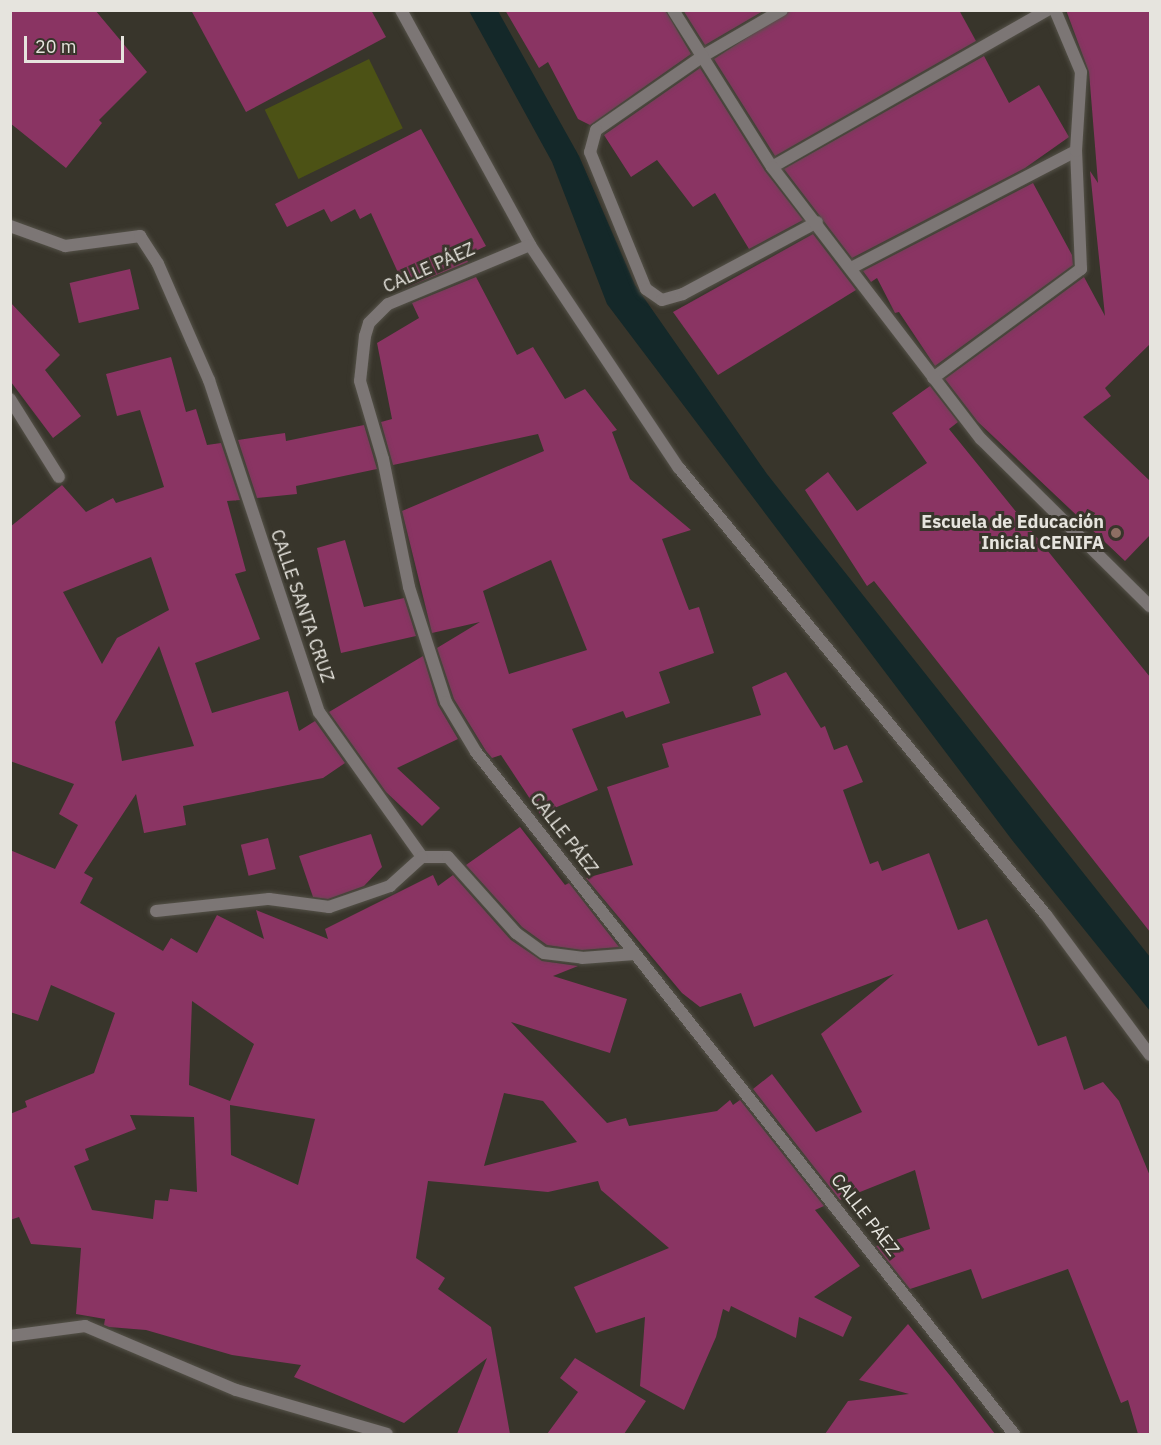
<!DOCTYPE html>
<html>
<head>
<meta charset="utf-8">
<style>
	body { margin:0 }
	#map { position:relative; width:1161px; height:1445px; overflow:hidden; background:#38352b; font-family:"IBM Plex Sans",sans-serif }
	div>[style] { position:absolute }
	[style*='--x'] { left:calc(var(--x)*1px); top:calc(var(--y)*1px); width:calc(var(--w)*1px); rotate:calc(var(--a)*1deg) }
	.green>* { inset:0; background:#4c5215; transform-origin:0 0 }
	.water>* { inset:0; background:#142829 }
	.building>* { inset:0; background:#8a3463; transform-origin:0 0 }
	.roads { filter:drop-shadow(0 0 2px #545148) drop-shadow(0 0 2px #545148) }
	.lane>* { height:12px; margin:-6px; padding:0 6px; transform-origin:6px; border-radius:6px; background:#7c7675 }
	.street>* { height:12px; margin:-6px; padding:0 6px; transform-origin:6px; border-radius:6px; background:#7c7675 }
	.dots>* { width:16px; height:16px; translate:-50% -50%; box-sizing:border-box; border:3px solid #38352b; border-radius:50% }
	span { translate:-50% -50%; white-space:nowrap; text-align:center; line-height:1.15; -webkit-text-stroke:6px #38352b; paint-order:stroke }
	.street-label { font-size:18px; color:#e6e4de }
	.poi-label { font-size:18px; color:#e6e4de; font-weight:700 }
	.right { translate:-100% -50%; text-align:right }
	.frame { position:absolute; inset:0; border:12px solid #e6e4de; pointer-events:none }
	.scale { position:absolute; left:24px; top:36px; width:100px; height:27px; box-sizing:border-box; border:3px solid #e6e4de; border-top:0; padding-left:8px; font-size:18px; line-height:21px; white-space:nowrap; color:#e6e4de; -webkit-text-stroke:4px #38352b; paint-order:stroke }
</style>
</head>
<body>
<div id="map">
	<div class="green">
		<div style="left:369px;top:59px;width:77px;height:116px;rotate:64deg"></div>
	</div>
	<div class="water">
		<div style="clip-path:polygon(469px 11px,498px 11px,579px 156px,635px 285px,767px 474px,1150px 957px,1150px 1011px,1012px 840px,607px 304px,552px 162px)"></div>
	</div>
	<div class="building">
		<div style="clip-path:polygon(10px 10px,95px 10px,147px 72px,99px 120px,102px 123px,66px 168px,10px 123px)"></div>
		<div style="clip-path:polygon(191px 10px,371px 10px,386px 37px,246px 112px)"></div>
		<div style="clip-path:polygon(505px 10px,665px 10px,691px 54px,590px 125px,578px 119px,548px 62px,539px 68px)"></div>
		<div style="clip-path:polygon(683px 10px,765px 10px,705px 45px)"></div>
		<div style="clip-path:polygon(790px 10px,959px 10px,976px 41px,775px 156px,714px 59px)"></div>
		<div style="clip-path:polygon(1066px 10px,1150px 10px,1150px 344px,1105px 388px,1111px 396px,1083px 417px,1150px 481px,1150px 535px,1125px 561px,978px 422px,945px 379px,1084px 277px,1105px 316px,1090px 171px,1098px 183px,1089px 72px)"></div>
		<div style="clip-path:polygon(984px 56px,1009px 103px,1039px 85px,1069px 137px,1025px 168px,852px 258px,784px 169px)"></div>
		<div style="clip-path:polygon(700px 68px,765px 171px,803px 220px,749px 249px,715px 193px,693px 207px,657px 160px,631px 177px,604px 135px)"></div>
		<div style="clip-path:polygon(421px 129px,486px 246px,465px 256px,468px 262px,405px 288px,371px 213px,360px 219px,355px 209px,331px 222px,324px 209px,287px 227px,275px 204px)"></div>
		<div style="clip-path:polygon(1033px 183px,1072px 255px,1073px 265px,935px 366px,899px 312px,895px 313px,877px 278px,871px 282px,863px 271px)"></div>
		<div style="clip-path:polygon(813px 234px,856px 290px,718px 375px,673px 312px)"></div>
		<div style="left:130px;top:269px;width:41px;height:62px;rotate:77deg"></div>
		<div style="clip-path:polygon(evenodd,476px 277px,517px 355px,533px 347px,565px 399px,585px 389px,617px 430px,612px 432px,630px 479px,691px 530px,662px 539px,689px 610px,699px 607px,714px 653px,659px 672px,670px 703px,626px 718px,623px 711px,572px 729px,598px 790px,540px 814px,501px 755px,492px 758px,486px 751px,454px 699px,437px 648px,480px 622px,432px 633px,402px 511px,544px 451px,538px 434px,393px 465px,381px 422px,392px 419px,377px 343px,419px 318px,412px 303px,476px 277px,551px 560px,587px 650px,509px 674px,483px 591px,551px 560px)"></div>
		<div style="clip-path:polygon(10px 302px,60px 355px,45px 370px,81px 416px,53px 438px,11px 382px)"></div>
		<div style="clip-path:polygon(evenodd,171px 357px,186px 412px,196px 409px,207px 445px,221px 443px,240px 500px,227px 501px,246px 571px,235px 574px,260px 639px,195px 663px,212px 713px,288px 691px,299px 731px,315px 721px,345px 763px,323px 778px,183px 806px,186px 825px,144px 833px,136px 794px,84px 873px,93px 878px,80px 903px,163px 951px,171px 938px,197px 953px,217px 915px,264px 939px,256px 910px,328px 939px,325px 929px,433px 875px,438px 886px,453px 875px,511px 940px,542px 961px,578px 966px,553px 976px,627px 999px,610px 1053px,511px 1022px,607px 1123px,626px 1118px,629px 1126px,717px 1111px,730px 1100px,733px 1105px,740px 1100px,824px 1206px,815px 1210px,860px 1266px,814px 1297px,852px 1317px,843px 1337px,799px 1317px,796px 1338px,731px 1306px,729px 1312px,723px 1309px,716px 1337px,684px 1410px,640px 1386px,645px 1317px,596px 1333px,574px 1287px,669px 1248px,601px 1190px,598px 1181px,548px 1192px,428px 1181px,416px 1258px,445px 1278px,438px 1289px,491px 1327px,510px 1434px,457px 1434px,487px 1358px,404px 1423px,294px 1377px,301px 1365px,232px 1355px,146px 1330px,109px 1327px,104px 1325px,105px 1319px,76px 1314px,81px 1248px,31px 1244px,19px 1217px,10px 1220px,10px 1114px,27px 1107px,25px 1101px,94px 1073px,115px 1013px,51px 985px,38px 1021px,10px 1012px,10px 850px,55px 869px,78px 825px,59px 814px,74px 784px,10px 761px,10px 527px,62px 485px,86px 512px,113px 498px,116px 503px,164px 487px,140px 410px,117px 416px,106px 374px,171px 357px,151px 557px,169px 610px,117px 638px,102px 664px,63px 592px,151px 557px,171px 357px,159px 646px,194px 746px,122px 761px,115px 722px,159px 646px,171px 357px,192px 1001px,254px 1044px,230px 1101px,189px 1085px,192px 1001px,171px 357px,504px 1093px,543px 1101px,577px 1142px,484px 1166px,504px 1093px,171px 357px,230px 1105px,315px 1119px,298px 1185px,231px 1155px,230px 1105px,171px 357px,130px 1115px,194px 1117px,197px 1192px,170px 1189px,168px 1201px,155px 1200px,153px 1219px,92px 1210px,74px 1166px,89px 1160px,85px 1149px,136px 1129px,130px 1115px)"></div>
		<div style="clip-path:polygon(930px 386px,958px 422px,949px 429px,1150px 677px,1150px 932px,874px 581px,867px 586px,805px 490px,828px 472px,857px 511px,927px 463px,892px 413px)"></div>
		<div style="clip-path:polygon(364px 425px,377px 469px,296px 486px,297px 494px,257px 498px,238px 440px,285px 433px,286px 441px)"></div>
		<div style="clip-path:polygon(345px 540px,364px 607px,404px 598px,416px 636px,341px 653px,317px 548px)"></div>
		<div style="clip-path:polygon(423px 656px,438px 705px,458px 739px,397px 768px,440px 808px,422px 826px,386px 792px,329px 712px)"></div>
		<div style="clip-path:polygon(786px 672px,821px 728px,825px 726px,834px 750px,847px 745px,863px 782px,843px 790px,870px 864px,878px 861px,882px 871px,929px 853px,958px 930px,987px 919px,1038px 1046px,1066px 1036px,1084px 1090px,1103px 1082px,1119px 1101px,1150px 1176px,1150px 1434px,1138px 1434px,1128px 1400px,1121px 1403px,1068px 1269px,982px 1299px,971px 1269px,910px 1289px,876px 1246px,930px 1229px,915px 1170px,840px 1200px,753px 1089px,772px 1074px,816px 1132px,862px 1112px,821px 1034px,894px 974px,754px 1027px,741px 993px,700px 1007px,682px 993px,586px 878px,633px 865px,607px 787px,669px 767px,662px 744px,761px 715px,752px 687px)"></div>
		<div style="clip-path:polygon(520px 827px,565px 885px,569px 883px,619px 947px,582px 950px,547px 945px,522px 927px,466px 865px)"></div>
		<div style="clip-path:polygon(371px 834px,382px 867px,364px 886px,328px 899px,313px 897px,299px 856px)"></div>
		<div style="left:268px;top:838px;width:32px;height:28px;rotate:76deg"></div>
		<div style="clip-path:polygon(908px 1324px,952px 1378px,995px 1434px,825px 1434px,848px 1401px,909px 1394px,859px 1380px)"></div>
		<div style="clip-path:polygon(575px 1358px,646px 1401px,624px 1434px,547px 1434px,578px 1392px,560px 1378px)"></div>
	</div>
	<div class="roads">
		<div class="lane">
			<div style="--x:782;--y:10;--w:91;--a:149.8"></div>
			<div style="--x:703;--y:56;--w:130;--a:145.3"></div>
			<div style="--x:596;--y:130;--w:23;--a:105"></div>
			<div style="--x:590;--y:152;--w:148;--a:67.8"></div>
			<div style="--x:646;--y:289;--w:19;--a:35"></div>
			<div style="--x:662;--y:300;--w:22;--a:-16"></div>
			<div style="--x:683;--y:294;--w:152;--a:-28.2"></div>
			<div style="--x:772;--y:167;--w:317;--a:-29.7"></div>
			<div style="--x:853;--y:267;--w:251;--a:-27.5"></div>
			<div style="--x:933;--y:378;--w:184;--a:-36.4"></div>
			<div style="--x:1081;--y:269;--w:118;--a:-92.4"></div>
			<div style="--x:1076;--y:151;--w:79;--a:-86.4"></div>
			<div style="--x:1081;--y:72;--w:67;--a:-112.8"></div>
		</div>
		<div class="street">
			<div style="--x:401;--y:10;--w:268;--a:61.2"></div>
			<div style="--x:530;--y:245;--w:268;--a:56.3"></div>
			<div style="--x:679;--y:468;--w:578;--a:50.61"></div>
			<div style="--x:1046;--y:915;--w:174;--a:53.4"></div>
			<div style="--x:673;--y:10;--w:186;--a:57.8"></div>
			<div style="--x:772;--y:167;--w:343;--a:52.5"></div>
			<div style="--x:981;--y:439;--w:238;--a:44.7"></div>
			<div style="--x:10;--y:226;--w:59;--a:20"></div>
			<div style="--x:65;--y:246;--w:76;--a:-7.6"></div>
			<div style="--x:140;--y:236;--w:33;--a:57"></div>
			<div style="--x:158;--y:264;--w:127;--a:66.3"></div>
			<div style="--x:209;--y:380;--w:350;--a:71.7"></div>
			<div style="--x:319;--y:712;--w:178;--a:54.6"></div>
			<div style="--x:422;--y:857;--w:26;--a:0"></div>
			<div style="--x:448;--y:857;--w:102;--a:48.2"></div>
			<div style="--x:516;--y:933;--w:34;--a:36"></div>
			<div style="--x:544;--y:953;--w:38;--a:7"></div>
			<div style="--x:582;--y:958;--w:53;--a:-4.3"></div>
			<div style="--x:530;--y:245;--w:154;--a:157.4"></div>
			<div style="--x:388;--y:304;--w:27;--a:135"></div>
			<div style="--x:369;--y:323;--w:14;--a:107"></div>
			<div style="--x:365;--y:336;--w:45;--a:96.3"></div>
			<div style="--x:360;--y:381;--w:81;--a:73.6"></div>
			<div style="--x:383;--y:459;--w:131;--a:78.5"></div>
			<div style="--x:409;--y:587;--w:121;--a:72.2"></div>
			<div style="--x:446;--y:702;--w:58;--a:59"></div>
			<div style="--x:476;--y:752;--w:869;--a:51.73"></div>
			<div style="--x:10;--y:399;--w:92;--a:57.9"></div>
			<div style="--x:156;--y:911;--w:114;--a:-6.1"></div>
			<div style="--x:269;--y:899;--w:61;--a:7.6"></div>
			<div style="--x:329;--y:907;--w:65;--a:-19"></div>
			<div style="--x:390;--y:886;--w:43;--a:-42.2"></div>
			<div style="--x:10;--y:1336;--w:76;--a:-7.6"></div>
			<div style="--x:85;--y:1326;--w:164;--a:23"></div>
			<div style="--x:236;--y:1390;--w:157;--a:16.2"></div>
		</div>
	</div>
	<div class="dots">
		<div style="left:1116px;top:533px;background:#8d6e63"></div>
	</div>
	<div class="street-label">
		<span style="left:429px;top:268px;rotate:-24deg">CALLE PÁEZ</span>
		<span style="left:302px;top:606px;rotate:71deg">CALLE SANTA CRUZ</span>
		<span style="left:564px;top:834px;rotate:52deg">CALLE PÁEZ</span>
		<span style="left:865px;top:1215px;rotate:52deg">CALLE PÁEZ</span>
	</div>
	<div class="poi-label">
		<span class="right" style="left:1104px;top:533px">Escuela de Educación<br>Inicial CENIFA</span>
	</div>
	<div class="frame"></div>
	<div class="scale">20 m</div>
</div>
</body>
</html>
